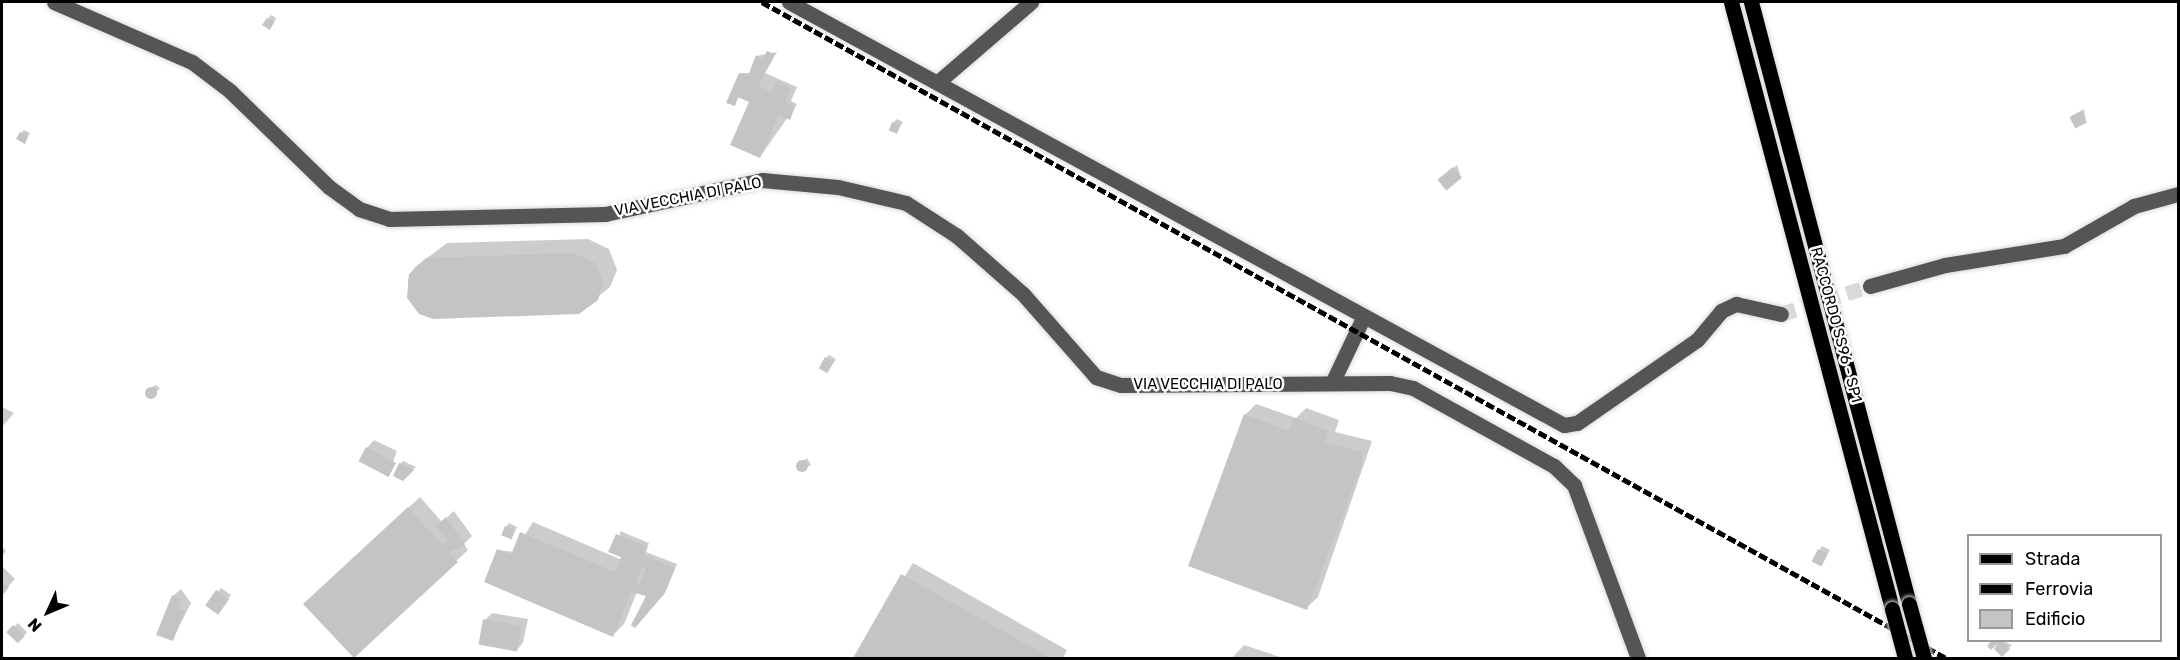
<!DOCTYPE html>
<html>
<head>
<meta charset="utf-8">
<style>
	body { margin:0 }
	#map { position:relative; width:2180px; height:660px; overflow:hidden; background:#fff; font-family:Rubik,sans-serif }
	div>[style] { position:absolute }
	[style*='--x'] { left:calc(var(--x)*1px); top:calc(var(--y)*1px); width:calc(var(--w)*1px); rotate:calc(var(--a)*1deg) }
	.shadow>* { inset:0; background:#0003; transform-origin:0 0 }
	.building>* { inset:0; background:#c4c4c4; transform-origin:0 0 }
	.round { border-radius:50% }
	.minor-tunnel>* { height:15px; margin-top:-7.5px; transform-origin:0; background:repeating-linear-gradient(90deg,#d9d9d9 0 15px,transparent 0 23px) }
	.roads { filter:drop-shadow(0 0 2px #dbdbdb) drop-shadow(0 0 2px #dbdbdb) }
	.minor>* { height:15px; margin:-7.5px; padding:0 7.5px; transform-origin:7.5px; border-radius:7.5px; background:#555 }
	.major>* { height:15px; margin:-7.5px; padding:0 7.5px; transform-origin:7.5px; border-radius:7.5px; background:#000 }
	.rail>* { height:4.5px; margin-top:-2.25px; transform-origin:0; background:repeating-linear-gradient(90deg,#000 0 9px,transparent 0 12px) }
	.bridges { filter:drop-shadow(0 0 2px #dbdbdb) drop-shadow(0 0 2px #dbdbdb) }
	.major-bridge>* { height:15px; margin:-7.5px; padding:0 7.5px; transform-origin:7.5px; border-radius:7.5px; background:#000 }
	span { translate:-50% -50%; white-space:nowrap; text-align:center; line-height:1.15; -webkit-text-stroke:5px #fff; paint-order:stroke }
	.street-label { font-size:15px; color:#000 }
	.frame { position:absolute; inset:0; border:3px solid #000; pointer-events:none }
	.legend { position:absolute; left:1967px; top:534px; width:195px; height:108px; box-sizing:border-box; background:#fff; border:2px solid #999; margin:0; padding:8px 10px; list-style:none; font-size:18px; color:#000 }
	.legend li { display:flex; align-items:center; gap:12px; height:30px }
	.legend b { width:30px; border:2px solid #999 }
	.north { position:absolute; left:18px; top:582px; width:60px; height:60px; -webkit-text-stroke:4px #fff; paint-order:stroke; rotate:226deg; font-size:16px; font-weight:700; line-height:24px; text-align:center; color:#000 }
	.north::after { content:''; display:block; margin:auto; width:21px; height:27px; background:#000; clip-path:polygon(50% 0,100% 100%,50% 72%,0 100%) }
</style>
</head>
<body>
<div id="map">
	<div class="shadow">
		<div style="clip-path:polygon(271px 15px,276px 18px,273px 25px,268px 19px)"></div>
		<div style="clip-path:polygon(777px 52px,765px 73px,797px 87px,791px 101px,797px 104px,760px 157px,751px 101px,740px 96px,734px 104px,728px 102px,741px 73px,751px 73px,757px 56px)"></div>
		<div style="clip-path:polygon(2084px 109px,2086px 121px,2071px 118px,2074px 115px)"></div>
		<div style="clip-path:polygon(897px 119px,903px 122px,897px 132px,893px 123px)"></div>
		<div style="clip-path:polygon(24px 130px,30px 133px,24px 142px,21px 133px)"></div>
		<div style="clip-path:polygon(1457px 165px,1461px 177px,1443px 177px)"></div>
		<div style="clip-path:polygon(588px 239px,609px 249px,617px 270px,610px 287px,579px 312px,409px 298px,408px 279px,415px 267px,447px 243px)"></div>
		<div style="clip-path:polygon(829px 355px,836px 359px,830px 368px,826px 358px)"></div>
		<div style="clip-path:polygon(156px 385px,160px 389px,149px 397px,147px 390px)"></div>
		<div style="clip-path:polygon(1256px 404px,1296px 418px,1306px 408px,1339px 420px,1335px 432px,1372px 441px,1318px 597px,1306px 608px,1245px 415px)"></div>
		<div style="clip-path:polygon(2px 407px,14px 413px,2px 427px)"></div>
		<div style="clip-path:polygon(374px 440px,397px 451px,389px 474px,367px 448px)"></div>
		<div style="clip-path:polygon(807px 458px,811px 465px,800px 470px,799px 464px)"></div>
		<div style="clip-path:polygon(403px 461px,416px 467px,403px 479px,400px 464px)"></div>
		<div style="clip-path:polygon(420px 497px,442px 522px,454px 511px,472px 536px,464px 544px,468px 550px,354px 656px,316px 593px)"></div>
		<div style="clip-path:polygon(533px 522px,622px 560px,620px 531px,649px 543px,646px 552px,677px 564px,667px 588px,638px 623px,648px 595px,637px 592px,624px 624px,613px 635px,498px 550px,514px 552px)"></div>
		<div style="clip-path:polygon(509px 523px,517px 527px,511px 538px,506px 527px)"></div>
		<div style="clip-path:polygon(1822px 546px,1830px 550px,1823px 562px,1813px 561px)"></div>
		<div style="clip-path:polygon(2px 547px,6px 551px,2px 556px)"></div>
		<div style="clip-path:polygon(913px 563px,1067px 650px,1063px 658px,855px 658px)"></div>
		<div style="clip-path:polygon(2px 566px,15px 579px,2px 593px)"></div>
		<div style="clip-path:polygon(221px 588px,231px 595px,220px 610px,207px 605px)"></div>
		<div style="clip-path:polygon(181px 589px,191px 603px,172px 640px,173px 596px)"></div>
		<div style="clip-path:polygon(492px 613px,528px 619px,523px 643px,516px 651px,485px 620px)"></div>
		<div style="left:18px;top:623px;width:13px;height:13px;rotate:45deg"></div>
		<div style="clip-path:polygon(2001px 640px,2012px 645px,2002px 655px)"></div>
		<div style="clip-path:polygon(1244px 645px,1283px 658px,1232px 658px)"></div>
	</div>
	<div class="building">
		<div style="clip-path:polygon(267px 18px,274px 22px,270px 30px,262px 25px)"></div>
		<div style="clip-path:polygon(767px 51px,775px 54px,758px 86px,772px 92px,776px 81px,791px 88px,785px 102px,795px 107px,790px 120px,779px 115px,760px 158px,730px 145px,749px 102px,738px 97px,735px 106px,726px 103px,739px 73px,748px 76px,756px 55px,763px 59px)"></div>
		<div style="left:2081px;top:111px;width:13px;height:13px;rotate:63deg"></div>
		<div style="left:892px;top:122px;width:9px;height:9px;rotate:21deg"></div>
		<div style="clip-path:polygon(20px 132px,28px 137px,25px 144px,16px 139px)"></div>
		<div style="left:1453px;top:167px;width:14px;height:20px;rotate:51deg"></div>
		<div style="clip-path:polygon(573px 253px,595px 263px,603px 281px,598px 300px,579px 314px,433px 319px,419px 314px,407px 298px,409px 274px,426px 258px)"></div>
		<div style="left:825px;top:357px;width:10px;height:13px;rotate:29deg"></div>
		<div class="round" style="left:145px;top:387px;width:12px;height:12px"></div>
		<div style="clip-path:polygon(1244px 414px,1289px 431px,1294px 418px,1329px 431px,1325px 443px,1362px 452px,1362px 464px,1307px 610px,1188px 566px)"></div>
		<div style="left:366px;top:447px;width:34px;height:16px;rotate:28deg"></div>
		<div class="round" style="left:796px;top:460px;width:12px;height:12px"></div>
		<div style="clip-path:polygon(399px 463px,414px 470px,403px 481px,393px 476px)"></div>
		<div style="clip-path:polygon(408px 507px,442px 545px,448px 540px,435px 527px,446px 517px,465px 545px,449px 552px,458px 562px,354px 658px,303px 604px)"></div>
		<div style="left:505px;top:526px;width:11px;height:10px;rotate:22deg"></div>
		<div style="clip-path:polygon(evenodd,520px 532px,615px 572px,621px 557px,608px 552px,616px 534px,647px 546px,644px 555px,675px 568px,665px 593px,635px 628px,631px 625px,646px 596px,631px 592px,613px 637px,484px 582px,497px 549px,511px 555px,520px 532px,642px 567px,646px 569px,640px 583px,636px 581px,642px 567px)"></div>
		<div style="left:1818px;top:549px;width:11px;height:14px;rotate:27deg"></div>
		<div style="clip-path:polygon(901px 574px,1051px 658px,853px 658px)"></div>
		<div style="clip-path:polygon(2px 580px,9px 587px,2px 596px)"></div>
		<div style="left:216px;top:590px;width:16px;height:19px;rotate:35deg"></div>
		<div style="clip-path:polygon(172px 595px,181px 599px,178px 608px,185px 611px,173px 641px,156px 635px)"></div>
		<div style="left:483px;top:619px;width:39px;height:26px;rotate:10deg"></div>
		<div style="left:13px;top:625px;width:16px;height:10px;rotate:43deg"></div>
		<div style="clip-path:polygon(1992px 640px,2001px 640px,2010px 649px,2002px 657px,1994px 649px,1998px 643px,1991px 650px,1987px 646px)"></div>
	</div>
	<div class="minor-tunnel">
		<div style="--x:1781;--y:314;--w:93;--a:-17.5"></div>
	</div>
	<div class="roads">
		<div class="minor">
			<div style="--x:54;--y:2;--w:150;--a:23.5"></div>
			<div style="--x:192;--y:62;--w:48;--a:37.3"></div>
			<div style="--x:230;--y:91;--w:138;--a:44.1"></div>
			<div style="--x:329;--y:187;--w:37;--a:36"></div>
			<div style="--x:359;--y:209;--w:32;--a:18"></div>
			<div style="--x:389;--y:219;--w:216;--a:-1.3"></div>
			<div style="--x:605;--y:214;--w:161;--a:-12.2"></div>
			<div style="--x:762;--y:180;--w:76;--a:5.3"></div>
			<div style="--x:838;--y:187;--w:70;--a:13.2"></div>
			<div style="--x:906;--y:203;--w:61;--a:32.9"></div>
			<div style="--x:957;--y:236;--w:88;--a:41.3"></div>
			<div style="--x:1023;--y:294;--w:111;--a:48.7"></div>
			<div style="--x:1096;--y:377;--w:26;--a:18"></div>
			<div style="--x:1121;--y:385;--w:269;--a:-0.4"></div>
			<div style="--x:1390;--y:383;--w:24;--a:12"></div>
			<div style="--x:1413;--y:388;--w:161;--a:29"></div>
			<div style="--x:1554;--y:466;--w:28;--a:44"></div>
			<div style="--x:1574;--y:485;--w:184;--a:69.7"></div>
			<div style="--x:789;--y:2;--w:883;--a:28.63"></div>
			<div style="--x:1564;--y:425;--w:13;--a:-9"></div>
			<div style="--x:1577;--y:423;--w:146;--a:-34.7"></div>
			<div style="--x:1697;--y:340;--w:38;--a:-50"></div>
			<div style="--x:1721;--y:311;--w:17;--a:-25"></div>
			<div style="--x:1736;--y:304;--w:46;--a:12.5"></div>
			<div style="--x:938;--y:82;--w:123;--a:-40.7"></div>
			<div style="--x:1870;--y:286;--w:78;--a:-15.6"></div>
			<div style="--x:1945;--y:265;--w:121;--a:-9.1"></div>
			<div style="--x:2064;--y:246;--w:81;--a:-29.7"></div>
			<div style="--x:2134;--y:206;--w:46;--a:-15.3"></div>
			<div style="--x:1332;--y:383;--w:72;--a:-64.5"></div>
		</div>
		<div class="major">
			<div style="--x:1731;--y:2;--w:628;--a:75.14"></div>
			<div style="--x:1751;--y:2;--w:622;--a:75.29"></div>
		</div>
	</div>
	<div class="rail">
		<div style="--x:762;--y:2;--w:1354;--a:28.99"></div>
	</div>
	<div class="bridges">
		<div class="major-bridge">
			<div style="--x:1909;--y:604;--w:56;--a:74.5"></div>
			<div style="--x:1892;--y:609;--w:51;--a:75.1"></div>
		</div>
	</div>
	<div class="street-label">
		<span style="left:688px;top:197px;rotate:-11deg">VIA VECCHIA DI PALO</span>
		<span style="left:1836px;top:325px;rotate:75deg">RACCORDO SS96 - SP1</span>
		<span style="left:1208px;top:385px">VIA VECCHIA DI PALO</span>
	</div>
	<div class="frame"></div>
	<ul class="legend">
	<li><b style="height:8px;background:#000"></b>Strada</li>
	<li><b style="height:8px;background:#000"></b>Ferrovia</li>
	<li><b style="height:16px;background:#c4c4c4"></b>Edificio</li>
	</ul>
	<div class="north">N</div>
</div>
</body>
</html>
